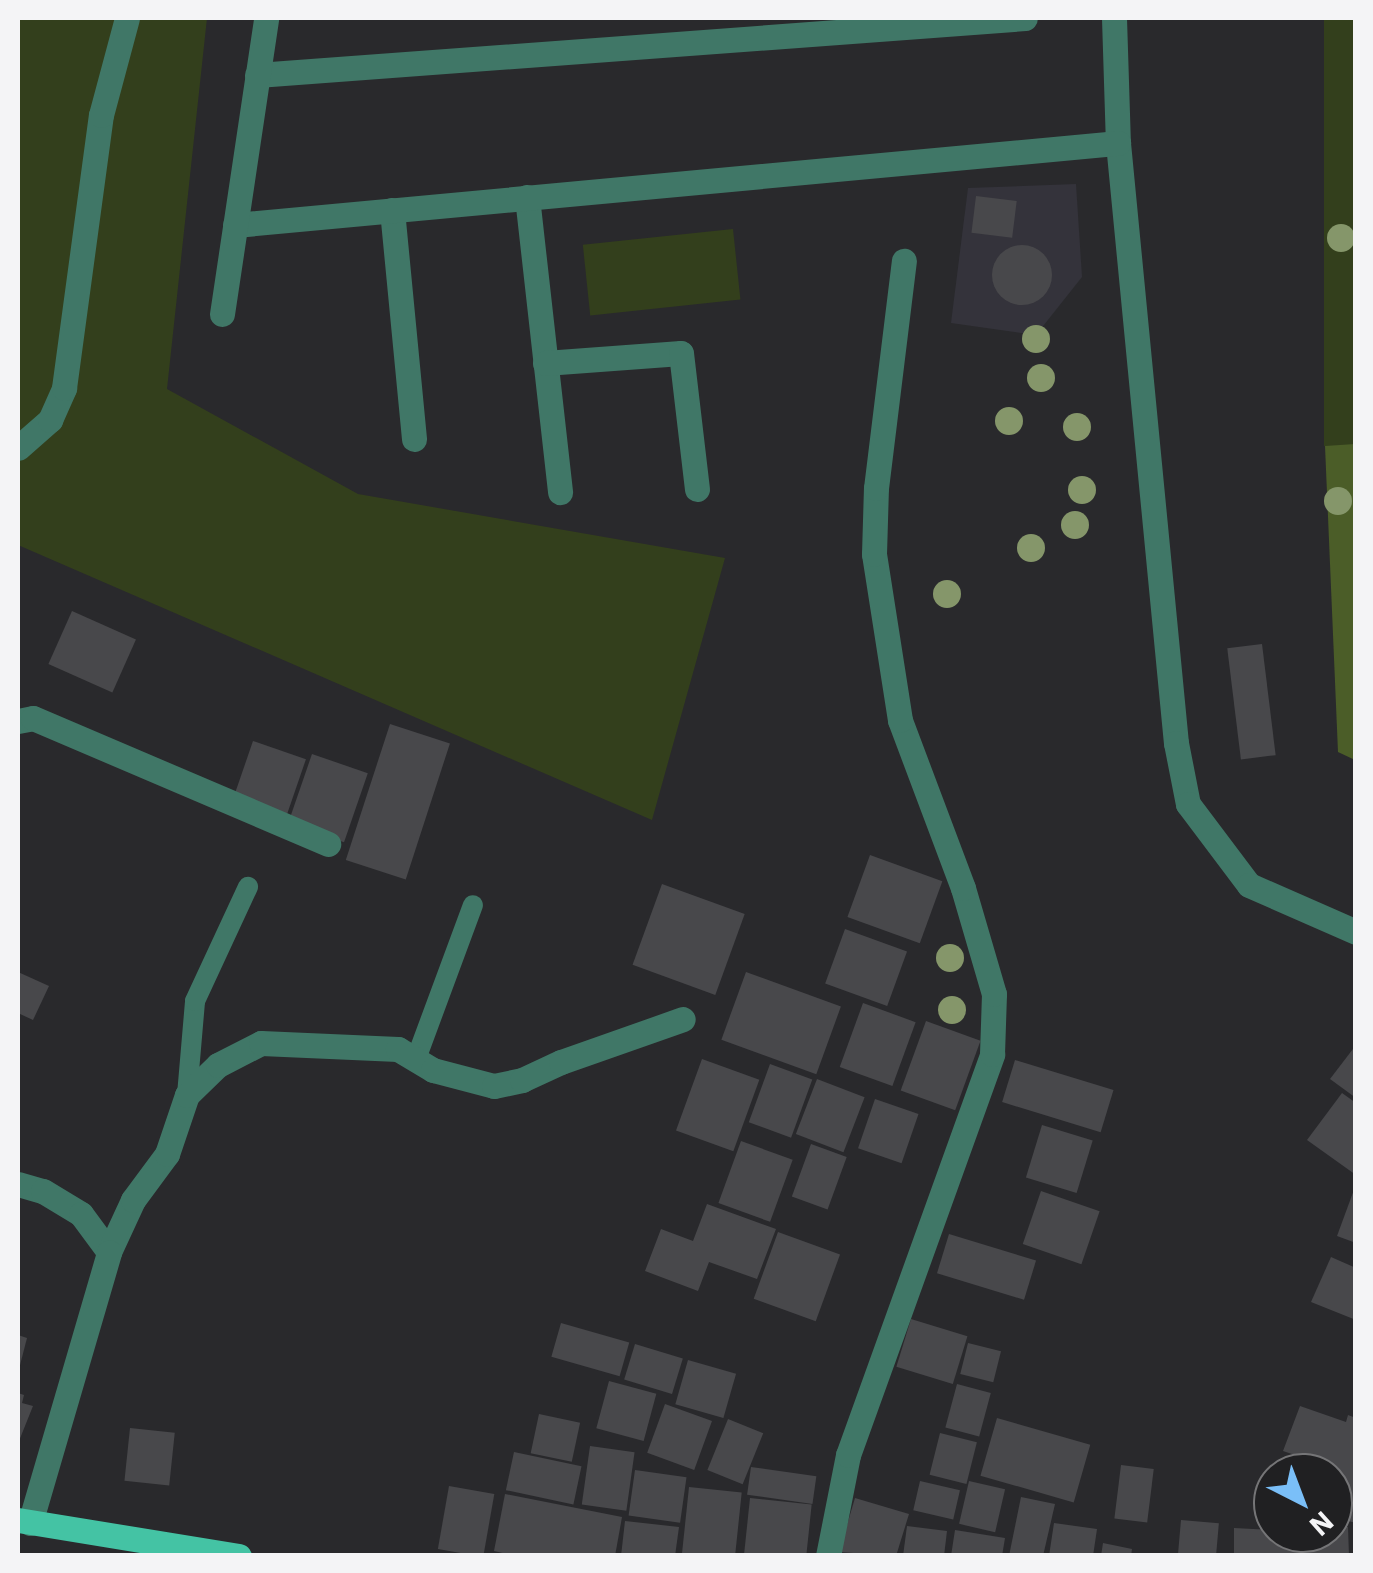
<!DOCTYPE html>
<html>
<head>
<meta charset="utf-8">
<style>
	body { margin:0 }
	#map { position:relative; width:1373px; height:1573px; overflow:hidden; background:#29292c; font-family:"IBM Plex Sans",sans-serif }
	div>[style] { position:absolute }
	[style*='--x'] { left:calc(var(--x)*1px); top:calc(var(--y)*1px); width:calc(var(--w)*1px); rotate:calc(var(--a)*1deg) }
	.built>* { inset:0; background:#34333b }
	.green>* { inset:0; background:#333f1c; transform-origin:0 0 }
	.forest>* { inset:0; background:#4b5d28 }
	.building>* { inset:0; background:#48484b; transform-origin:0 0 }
	.round { border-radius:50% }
	.service>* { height:20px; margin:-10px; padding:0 10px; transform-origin:10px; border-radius:10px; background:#407767 }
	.minor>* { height:25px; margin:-12.5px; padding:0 12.5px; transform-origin:12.5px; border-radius:12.5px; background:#407767 }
	.primary>* { height:25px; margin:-12.5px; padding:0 12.5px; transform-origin:12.5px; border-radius:12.5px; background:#44c3a4 }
	.trees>* { width:28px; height:28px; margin:-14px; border-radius:50%; background:#85966a }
	span { translate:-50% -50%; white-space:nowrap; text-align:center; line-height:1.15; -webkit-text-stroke:10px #202022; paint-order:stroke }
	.frame { position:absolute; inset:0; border:20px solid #f4f4f6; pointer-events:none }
	.north { position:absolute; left:1253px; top:1453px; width:100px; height:100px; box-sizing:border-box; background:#202022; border:2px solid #757577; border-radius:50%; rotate:138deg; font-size:28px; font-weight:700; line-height:40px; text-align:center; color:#f4f4f6 }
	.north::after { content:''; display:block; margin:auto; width:35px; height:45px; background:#7abff8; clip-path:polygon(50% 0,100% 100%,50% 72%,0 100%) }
</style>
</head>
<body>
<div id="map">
	<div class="built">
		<div style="clip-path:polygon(1076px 184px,1082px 277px,1036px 335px,951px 323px,968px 188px)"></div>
	</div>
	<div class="green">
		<div style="clip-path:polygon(18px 18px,207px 18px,167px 389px,358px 494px,725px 558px,652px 820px,18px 545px)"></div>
		<div style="left:1324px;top:18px;width:32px;height:428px"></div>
		<div style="left:733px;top:229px;width:71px;height:151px;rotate:84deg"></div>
	</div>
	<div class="forest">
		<div style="clip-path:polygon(1355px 444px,1356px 444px,1355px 760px,1338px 752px,1325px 446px)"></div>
	</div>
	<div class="building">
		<div style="left:976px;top:196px;width:41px;height:37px;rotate:7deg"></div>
		<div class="round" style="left:992px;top:245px;width:60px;height:60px"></div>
		<div style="left:72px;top:611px;width:70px;height:58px;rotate:24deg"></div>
		<div style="left:1262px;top:644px;width:112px;height:35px;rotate:83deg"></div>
		<div style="left:390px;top:724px;width:63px;height:143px;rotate:18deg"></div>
		<div style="left:253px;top:741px;width:56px;height:60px;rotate:19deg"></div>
		<div style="left:312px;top:754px;width:59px;height:73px;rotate:19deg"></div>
		<div style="left:870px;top:855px;width:77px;height:66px;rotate:20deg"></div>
		<div style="left:662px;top:884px;width:88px;height:86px;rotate:20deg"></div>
		<div style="left:845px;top:929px;width:66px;height:58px;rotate:20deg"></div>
		<div style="clip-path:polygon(18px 972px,49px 986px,33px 1020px,18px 1013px)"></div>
		<div style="left:746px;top:972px;width:101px;height:72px;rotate:20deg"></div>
		<div style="left:863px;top:1003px;width:56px;height:68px;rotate:20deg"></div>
		<div style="left:926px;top:1021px;width:58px;height:74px;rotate:20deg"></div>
		<div style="clip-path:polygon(1356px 1045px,1356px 1098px,1330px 1079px)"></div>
		<div style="left:702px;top:1059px;width:61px;height:76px;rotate:20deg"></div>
		<div style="left:1015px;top:1060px;width:103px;height:44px;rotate:17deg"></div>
		<div style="left:770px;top:1064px;width:45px;height:62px;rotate:20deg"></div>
		<div style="left:817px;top:1079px;width:51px;height:59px;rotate:21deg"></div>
		<div style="clip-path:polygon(1342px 1093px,1356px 1103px,1356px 1175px,1307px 1140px)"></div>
		<div style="left:875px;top:1099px;width:46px;height:52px;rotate:19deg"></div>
		<div style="left:1042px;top:1125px;width:53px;height:55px;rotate:17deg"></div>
		<div style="left:741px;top:1141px;width:55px;height:66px;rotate:20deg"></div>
		<div style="left:811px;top:1144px;width:38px;height:56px;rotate:20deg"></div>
		<div style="clip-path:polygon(1355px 1187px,1356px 1187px,1356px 1243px,1337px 1236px)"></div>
		<div style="left:1041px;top:1191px;width:62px;height:56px;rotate:19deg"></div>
		<div style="clip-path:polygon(707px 1204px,776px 1229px,757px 1279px,709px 1262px,698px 1291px,645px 1271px,661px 1229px,693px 1241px)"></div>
		<div style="left:778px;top:1232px;width:66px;height:71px;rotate:20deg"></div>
		<div style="left:949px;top:1234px;width:91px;height:41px;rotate:17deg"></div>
		<div style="clip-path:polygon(1331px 1257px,1356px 1268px,1356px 1320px,1311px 1302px)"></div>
		<div style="left:911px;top:1319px;width:59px;height:50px;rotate:17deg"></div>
		<div style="left:561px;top:1323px;width:71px;height:35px;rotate:16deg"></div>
		<div style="clip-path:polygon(18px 1335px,27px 1338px,19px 1369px,18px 1369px)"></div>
		<div style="left:968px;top:1343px;width:34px;height:32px;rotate:14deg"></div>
		<div style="left:635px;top:1344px;width:50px;height:37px;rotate:17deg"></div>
		<div style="left:688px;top:1360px;width:50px;height:46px;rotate:16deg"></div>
		<div style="left:609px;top:1381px;width:49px;height:49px;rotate:15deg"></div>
		<div style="left:957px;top:1384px;width:35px;height:45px;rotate:15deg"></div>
		<div style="clip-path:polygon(18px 1393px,24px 1395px,22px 1403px,33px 1406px,19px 1441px)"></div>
		<div style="left:665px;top:1404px;width:50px;height:52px;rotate:20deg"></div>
		<div style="clip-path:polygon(1300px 1406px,1346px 1422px,1348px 1415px,1356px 1418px,1356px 1523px,1333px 1517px,1333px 1468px,1283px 1451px)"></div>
		<div style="left:539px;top:1414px;width:42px;height:40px;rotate:12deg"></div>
		<div style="left:997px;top:1418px;width:97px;height:60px;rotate:16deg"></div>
		<div style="left:728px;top:1419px;width:38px;height:55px;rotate:22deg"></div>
		<div style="left:130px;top:1428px;width:45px;height:53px;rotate:6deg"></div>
		<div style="left:940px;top:1433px;width:38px;height:43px;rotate:14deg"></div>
		<div style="left:590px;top:1446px;width:45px;height:59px;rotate:8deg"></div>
		<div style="left:514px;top:1452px;width:69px;height:39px;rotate:12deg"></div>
		<div style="left:1121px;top:1465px;width:33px;height:54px;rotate:7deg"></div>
		<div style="left:751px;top:1467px;width:66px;height:28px;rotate:8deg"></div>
		<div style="left:635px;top:1470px;width:52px;height:46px;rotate:8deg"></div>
		<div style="left:920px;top:1481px;width:41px;height:30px;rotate:13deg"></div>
		<div style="left:969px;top:1481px;width:37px;height:44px;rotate:13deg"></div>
		<div style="left:449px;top:1486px;width:46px;height:64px;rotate:10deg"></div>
		<div style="left:689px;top:1487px;width:53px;height:70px;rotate:6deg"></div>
		<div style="clip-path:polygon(505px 1494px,622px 1517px,615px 1556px,516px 1556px,494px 1551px)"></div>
		<div style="clip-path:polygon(1021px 1497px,1055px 1504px,1043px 1556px,1009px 1556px)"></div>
		<div style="left:750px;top:1498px;width:62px;height:58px;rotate:6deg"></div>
		<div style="clip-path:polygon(855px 1498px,909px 1514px,896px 1556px,839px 1552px)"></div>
		<div style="left:1181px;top:1520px;width:38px;height:36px;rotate:5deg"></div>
		<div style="clip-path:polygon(625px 1521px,679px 1527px,675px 1556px,621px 1556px)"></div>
		<div style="clip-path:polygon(1054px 1523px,1097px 1529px,1093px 1556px,1049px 1556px)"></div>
		<div style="clip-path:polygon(907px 1526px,947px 1531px,944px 1556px,903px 1556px)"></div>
		<div style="clip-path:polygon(1333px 1527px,1348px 1527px,1349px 1556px,1234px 1556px,1234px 1528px,1333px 1533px)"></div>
		<div style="clip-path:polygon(955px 1530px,1005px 1538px,1002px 1556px,951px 1556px)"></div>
		<div style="clip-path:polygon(1103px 1543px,1132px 1549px,1131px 1556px,1101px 1556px)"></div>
	</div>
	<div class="service">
		<div style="--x:416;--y:1059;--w:164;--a:-69.7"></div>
		<div style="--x:187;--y:1095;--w:94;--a:-85.1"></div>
		<div style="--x:195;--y:1001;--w:126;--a:-65.1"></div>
	</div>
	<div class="minor">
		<div style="--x:1114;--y:18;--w:125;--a:88.2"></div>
		<div style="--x:1118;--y:143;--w:603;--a:84.48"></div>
		<div style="--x:1176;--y:743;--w:62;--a:78.9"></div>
		<div style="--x:1188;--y:804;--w:101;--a:53"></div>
		<div style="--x:1249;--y:885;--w:117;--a:23.7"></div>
		<div style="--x:257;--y:75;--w:770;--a:-4.24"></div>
		<div style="--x:527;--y:197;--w:297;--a:83.6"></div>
		<div style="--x:392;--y:210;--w:230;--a:84.5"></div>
		<div style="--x:235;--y:225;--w:887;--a:-5.31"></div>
		<div style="--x:222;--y:314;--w:299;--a:-81.5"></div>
		<div style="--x:545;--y:363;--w:136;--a:-4.2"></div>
		<div style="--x:681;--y:353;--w:137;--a:83.3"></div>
		<div style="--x:18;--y:448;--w:43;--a:-41.2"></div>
		<div style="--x:50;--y:420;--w:35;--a:-66"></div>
		<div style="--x:64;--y:388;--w:275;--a:-82.3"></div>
		<div style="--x:101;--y:115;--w:100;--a:-75"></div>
		<div style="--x:18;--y:721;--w:15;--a:-11"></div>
		<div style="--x:33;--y:718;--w:321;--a:23.1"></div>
		<div style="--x:18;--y:1184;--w:26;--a:16"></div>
		<div style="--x:43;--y:1191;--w:44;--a:31.2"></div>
		<div style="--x:81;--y:1214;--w:47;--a:53.6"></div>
		<div style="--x:109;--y:1252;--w:57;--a:-65.2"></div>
		<div style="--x:133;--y:1200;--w:57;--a:-53.5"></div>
		<div style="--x:167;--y:1154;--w:62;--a:-71.3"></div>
		<div style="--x:187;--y:1095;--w:43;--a:-44.1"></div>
		<div style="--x:218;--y:1065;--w:48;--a:-27.1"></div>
		<div style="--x:261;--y:1043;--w:137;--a:2.5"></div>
		<div style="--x:398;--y:1049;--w:41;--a:31"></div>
		<div style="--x:433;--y:1070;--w:63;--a:14.7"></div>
		<div style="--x:494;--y:1086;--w:29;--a:-12"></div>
		<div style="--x:522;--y:1080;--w:43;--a:-24.8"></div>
		<div style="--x:561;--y:1062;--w:129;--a:-19.4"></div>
		<div style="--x:30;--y:1523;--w:282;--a:-73.7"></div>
		<div style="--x:828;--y:1556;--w:103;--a:-78.8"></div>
		<div style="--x:848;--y:1455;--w:426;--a:-70.2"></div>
		<div style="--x:992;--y:1054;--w:60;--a:-88.1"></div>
		<div style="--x:994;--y:994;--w:110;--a:-106.3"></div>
		<div style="--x:963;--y:888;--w:179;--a:-110.6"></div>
		<div style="--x:900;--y:720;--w:168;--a:-98.9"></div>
		<div style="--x:874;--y:554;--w:66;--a:-88.3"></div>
		<div style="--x:876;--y:488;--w:229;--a:-83"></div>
	</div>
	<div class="primary">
		<div style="--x:18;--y:1520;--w:224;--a:9.3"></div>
	</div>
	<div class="trees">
		<div style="left:1341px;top:238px"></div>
		<div style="left:1036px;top:339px"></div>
		<div style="left:1041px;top:378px"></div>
		<div style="left:1009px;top:421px"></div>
		<div style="left:1077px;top:427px"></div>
		<div style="left:1082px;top:490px"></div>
		<div style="left:1338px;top:501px"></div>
		<div style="left:1075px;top:525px"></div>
		<div style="left:1031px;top:548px"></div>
		<div style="left:947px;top:594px"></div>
		<div style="left:950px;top:958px"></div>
		<div style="left:952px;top:1010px"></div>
	</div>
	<div class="frame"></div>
	<div class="north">N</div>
</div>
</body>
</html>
